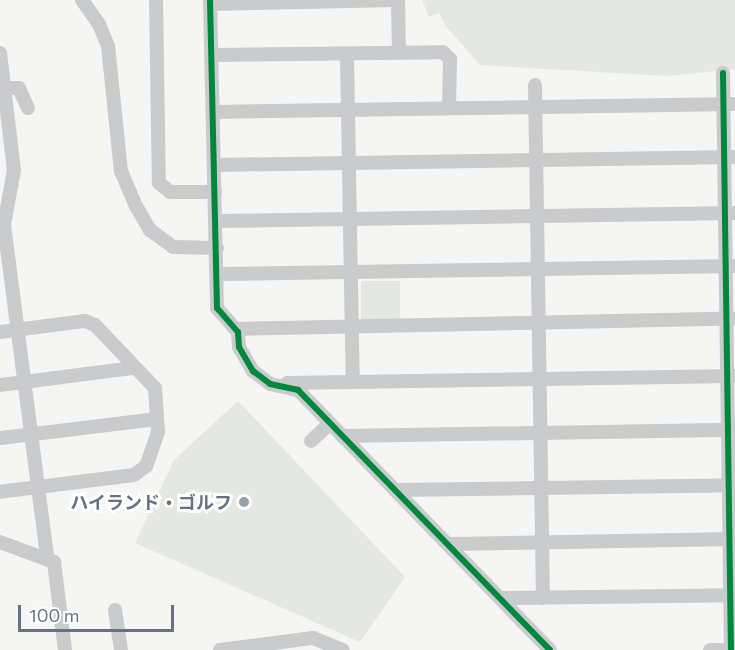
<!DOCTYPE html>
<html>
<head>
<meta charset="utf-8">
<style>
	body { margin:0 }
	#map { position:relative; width:735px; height:650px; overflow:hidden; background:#f5f5f4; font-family:Commissioner,"Noto Sans JP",sans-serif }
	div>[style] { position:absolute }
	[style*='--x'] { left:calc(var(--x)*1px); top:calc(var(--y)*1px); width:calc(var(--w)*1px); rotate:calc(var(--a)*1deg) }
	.green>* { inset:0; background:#e4e7e2; transform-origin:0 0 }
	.minor>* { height:14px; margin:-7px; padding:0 7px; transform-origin:7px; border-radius:7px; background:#cacbcd }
	.cycleway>* { height:6px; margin:-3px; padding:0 3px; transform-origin:3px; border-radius:3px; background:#00873e }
	.dots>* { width:16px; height:16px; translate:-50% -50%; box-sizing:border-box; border:3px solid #fff; border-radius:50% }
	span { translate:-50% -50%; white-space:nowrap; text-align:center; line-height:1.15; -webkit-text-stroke:6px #fff; paint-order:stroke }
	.poi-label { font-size:18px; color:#667282; font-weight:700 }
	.right { translate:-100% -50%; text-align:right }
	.scale { position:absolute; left:18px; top:605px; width:156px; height:27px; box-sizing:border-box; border:3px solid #667282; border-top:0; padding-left:8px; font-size:18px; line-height:21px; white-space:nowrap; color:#667282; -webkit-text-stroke:4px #fff; paint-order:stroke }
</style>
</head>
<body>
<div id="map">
	<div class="green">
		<div style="clip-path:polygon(422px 0,735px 0,735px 69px,667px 76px,480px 65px,445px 25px,439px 13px,429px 17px)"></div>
		<div style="left:361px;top:281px;width:39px;height:39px"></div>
		<div style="clip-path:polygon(238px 401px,405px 577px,360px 642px,135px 543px,174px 460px)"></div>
	</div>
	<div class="minor">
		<div style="--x:82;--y:0;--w:29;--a:55"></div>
		<div style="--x:99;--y:24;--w:24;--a:68"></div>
		<div style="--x:108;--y:46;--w:126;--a:84.1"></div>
		<div style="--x:121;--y:171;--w:38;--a:67"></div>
		<div style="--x:136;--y:206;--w:28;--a:60"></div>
		<div style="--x:150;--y:230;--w:29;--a:36"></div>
		<div style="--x:173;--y:247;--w:44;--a:1.3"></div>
		<div style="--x:156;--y:0;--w:183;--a:89.1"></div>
		<div style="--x:159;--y:183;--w:14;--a:39"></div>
		<div style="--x:170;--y:192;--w:45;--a:0"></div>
		<div style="--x:210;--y:0;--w:308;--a:88.7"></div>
		<div style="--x:217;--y:308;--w:32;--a:49"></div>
		<div style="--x:238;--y:332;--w:15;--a:86"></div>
		<div style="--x:239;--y:347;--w:28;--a:60"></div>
		<div style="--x:253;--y:371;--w:21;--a:37"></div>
		<div style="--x:270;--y:384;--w:29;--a:12"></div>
		<div style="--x:298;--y:390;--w:362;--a:45.9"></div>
		<div style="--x:398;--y:0;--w:52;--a:88.9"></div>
		<div style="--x:210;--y:4;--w:188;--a:-1.2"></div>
		<div style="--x:0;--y:53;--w:118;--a:83.2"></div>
		<div style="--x:14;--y:170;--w:56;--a:100.3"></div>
		<div style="--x:4;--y:225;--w:335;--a:82.6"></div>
		<div style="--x:347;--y:54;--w:328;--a:89"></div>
		<div style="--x:212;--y:55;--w:231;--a:-0.7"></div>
		<div style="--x:443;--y:52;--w:10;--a:45"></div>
		<div style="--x:450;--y:59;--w:49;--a:91.2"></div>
		<div style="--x:723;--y:73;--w:577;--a:89.21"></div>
		<div style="--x:535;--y:85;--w:513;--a:89.11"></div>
		<div style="--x:3;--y:88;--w:16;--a:0"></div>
		<div style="--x:19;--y:88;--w:22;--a:66"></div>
		<div style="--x:213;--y:112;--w:522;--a:-0.88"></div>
		<div style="--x:214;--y:165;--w:521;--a:-0.88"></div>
		<div style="--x:216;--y:221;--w:519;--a:-0.88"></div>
		<div style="--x:217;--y:274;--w:517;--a:-0.89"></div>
		<div style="--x:236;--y:329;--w:497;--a:-1.2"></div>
		<div style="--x:0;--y:332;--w:86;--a:-7.4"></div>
		<div style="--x:85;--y:321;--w:11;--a:22"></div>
		<div style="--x:95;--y:325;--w:87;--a:46.4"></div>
		<div style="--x:155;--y:388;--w:44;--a:86.1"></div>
		<div style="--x:158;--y:432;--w:36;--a:109"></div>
		<div style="--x:146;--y:466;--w:15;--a:143"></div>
		<div style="--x:134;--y:475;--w:135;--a:172.8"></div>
		<div style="--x:287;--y:383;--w:448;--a:-0.9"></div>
		<div style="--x:0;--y:385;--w:133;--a:-7.3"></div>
		<div style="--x:342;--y:436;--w:393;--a:-0.9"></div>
		<div style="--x:0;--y:438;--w:158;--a:-6.9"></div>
		<div style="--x:311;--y:441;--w:25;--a:-43"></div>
		<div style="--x:395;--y:490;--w:340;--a:-0.8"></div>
		<div style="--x:0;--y:542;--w:58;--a:20.3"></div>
		<div style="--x:54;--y:562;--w:89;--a:82.9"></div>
		<div style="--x:449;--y:544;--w:286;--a:-1"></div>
		<div style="--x:500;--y:598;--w:235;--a:-0.7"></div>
		<div style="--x:115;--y:610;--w:40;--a:81.5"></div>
		<div style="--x:220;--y:650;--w:94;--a:-7.4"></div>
		<div style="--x:313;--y:638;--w:32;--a:22"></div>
		<div style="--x:710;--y:650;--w:25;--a:0"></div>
	</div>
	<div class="cycleway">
		<div style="--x:210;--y:0;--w:308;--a:88.7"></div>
		<div style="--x:217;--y:308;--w:32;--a:49"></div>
		<div style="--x:238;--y:332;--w:15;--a:86"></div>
		<div style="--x:239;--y:347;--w:28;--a:60"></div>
		<div style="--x:253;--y:371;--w:21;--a:37"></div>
		<div style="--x:270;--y:384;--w:29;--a:12"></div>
		<div style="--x:298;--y:390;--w:362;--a:45.9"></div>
		<div style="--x:723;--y:73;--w:577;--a:89.21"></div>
	</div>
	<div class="dots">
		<div style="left:244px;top:502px;background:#98a0aa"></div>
	</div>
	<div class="poi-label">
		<span class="right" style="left:232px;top:502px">ハイランド・ゴルフ</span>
	</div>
	<div class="scale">100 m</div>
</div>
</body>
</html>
